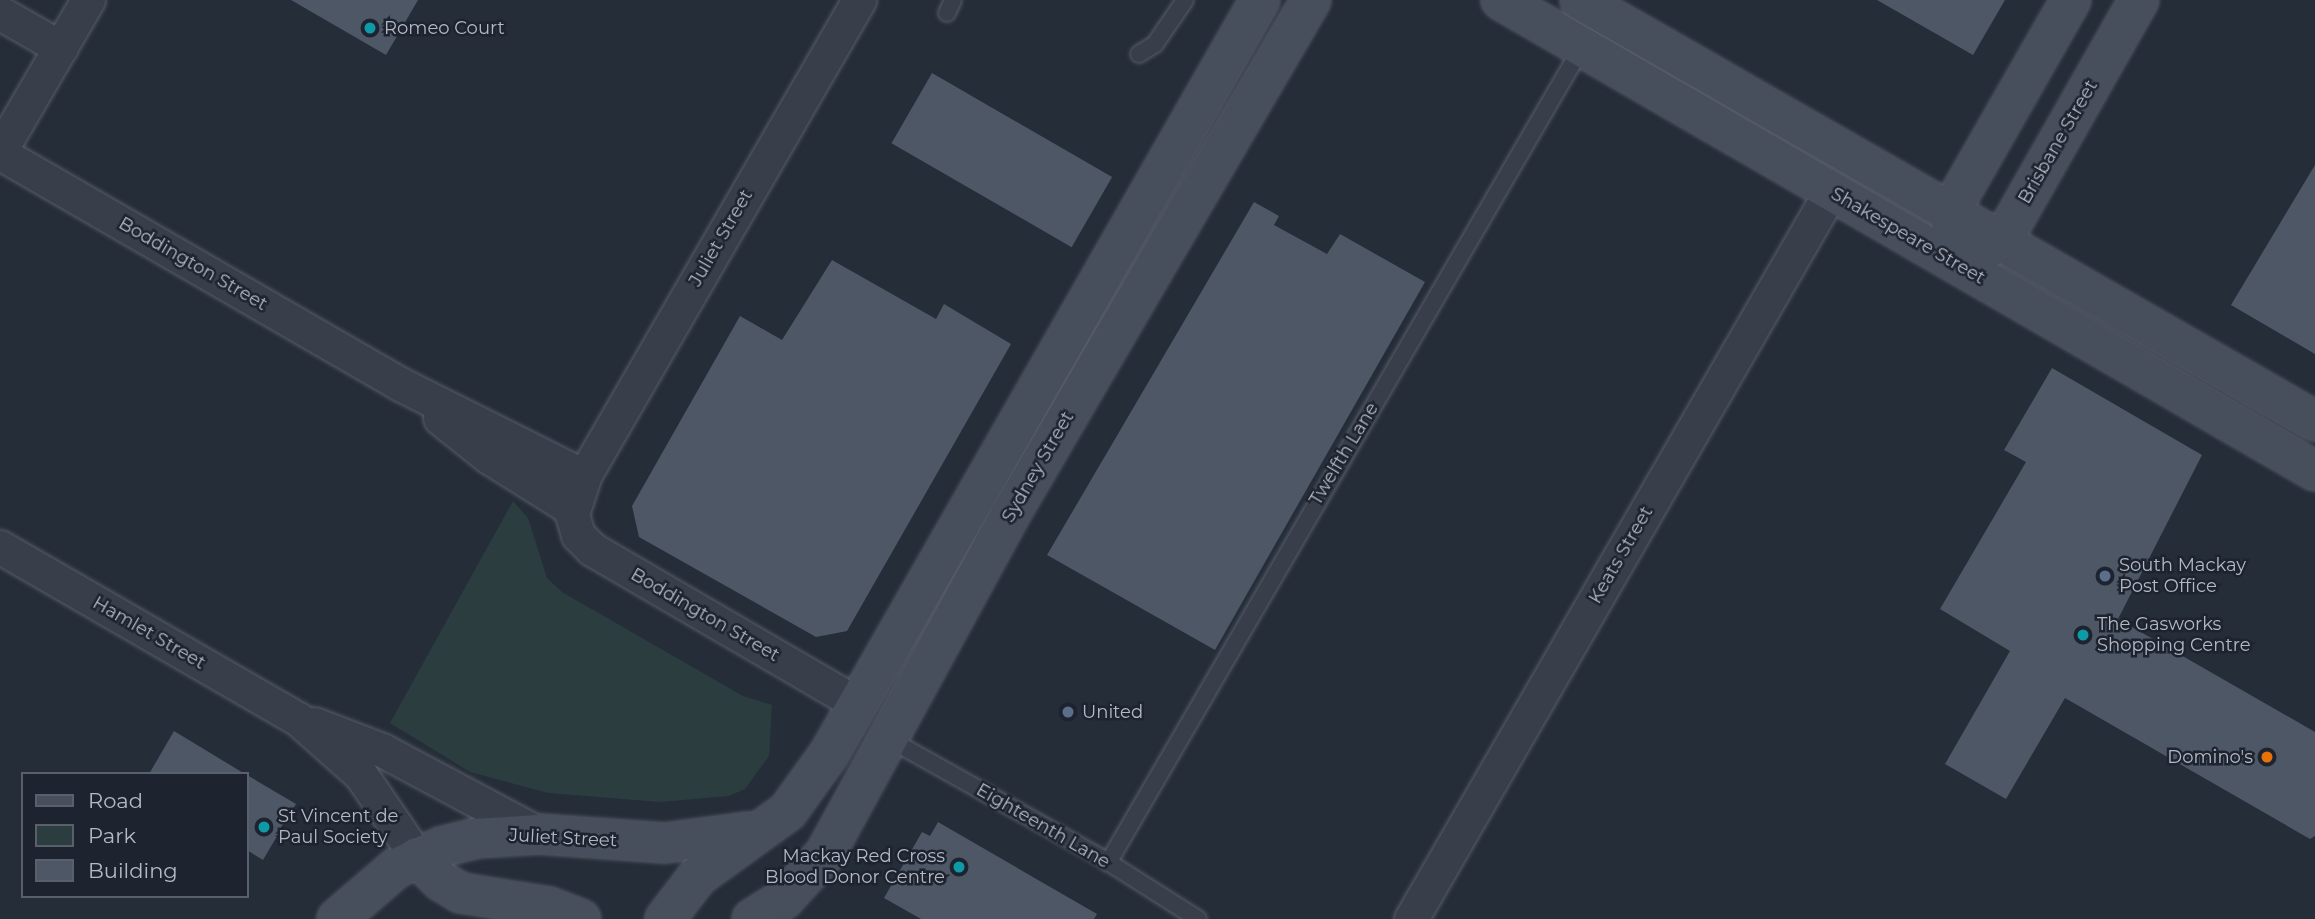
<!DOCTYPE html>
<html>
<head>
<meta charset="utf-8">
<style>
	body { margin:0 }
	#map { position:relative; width:2315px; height:919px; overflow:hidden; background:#252d39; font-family:Montserrat,sans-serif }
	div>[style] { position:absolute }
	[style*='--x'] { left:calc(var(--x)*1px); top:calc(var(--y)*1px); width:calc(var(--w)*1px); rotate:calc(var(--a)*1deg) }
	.green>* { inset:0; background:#2b3d3e }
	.building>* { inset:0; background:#4e5765; transform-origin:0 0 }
	.roads { filter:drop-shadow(0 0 2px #575d68) drop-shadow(0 0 2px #575d68) }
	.lane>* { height:16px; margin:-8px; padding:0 8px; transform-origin:8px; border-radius:8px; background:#393f4a }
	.street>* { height:33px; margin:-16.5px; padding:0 16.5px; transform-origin:16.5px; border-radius:16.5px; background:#393f4a }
	.secondary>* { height:38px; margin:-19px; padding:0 19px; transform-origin:19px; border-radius:19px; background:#474e5c }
	.dots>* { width:19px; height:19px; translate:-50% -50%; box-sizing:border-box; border:4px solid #1e242f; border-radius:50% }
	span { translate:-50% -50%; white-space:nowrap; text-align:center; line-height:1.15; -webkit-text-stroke:5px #1e242f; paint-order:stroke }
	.poi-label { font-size:18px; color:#b4bac5 }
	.left { translate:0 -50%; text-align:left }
	.right { translate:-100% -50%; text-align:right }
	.street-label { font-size:18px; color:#b4bac5 }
	.legend { position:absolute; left:21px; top:772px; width:228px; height:126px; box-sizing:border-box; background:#1e242f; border:2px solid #5a606b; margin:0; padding:9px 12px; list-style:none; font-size:21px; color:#b4bac5 }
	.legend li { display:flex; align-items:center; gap:14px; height:35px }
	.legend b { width:35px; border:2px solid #5a606b }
</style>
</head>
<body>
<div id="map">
	<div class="green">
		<div style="clip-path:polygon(513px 501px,528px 518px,547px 578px,562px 592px,743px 696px,772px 705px,769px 756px,745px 789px,729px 796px,660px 802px,548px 793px,470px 772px,390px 723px)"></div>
	</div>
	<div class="building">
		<div style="clip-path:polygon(291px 0,418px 0,386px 55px)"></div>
		<div style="clip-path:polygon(1877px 0,2005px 0,1973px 55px)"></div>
		<div style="left:932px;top:73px;width:208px;height:81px;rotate:30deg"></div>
		<div style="clip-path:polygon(2315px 165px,2315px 354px,2231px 305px)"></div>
		<div style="clip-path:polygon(1254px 202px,1279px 216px,1274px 225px,1327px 254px,1340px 234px,1425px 282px,1215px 650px,1047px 555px)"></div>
		<div style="clip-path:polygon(832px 260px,936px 319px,944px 304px,1011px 344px,847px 631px,816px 637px,639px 537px,632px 506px,740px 316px,782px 340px)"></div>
		<div style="clip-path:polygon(2052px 368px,2202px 455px,2118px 619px,2315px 732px,2315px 836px,2310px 839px,2065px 698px,2006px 799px,1945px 764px,2010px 651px,1940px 609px,2026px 462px,2004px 450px)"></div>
		<div style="clip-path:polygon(174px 731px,245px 774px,149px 774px)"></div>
		<div style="clip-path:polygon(247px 775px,296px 804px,263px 860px,247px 850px)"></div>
		<div style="clip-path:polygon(938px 822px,1097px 914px,1094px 919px,921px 919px,884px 898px,922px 832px,930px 836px)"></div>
	</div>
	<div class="roads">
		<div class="lane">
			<div style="--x:947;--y:13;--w:14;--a:-65"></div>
			<div style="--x:1139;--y:54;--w:19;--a:-32"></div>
			<div style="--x:1155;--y:44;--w:53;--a:-55.7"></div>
			<div style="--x:887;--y:738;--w:250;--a:29.2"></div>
			<div style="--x:1105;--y:860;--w:110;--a:32.4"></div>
			<div style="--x:1108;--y:863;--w:944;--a:-59.85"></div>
		</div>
		<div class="street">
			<div style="--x:0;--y:13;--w:70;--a:29.8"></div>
			<div style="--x:0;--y:151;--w:175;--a:-59.8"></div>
			<div style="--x:0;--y:153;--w:460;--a:30"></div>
			<div style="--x:398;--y:383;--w:208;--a:26.6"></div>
			<div style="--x:440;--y:418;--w:63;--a:38.5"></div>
			<div style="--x:489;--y:457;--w:98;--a:32.1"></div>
			<div style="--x:0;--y:547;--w:344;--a:30"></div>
			<div style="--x:298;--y:719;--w:84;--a:41.6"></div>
			<div style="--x:361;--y:775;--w:99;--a:55.7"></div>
			<div style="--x:858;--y:704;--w:308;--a:-149.8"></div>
			<div style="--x:592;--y:549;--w:20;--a:-135"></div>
			<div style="--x:578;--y:535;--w:22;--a:-106"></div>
			<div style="--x:572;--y:514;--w:40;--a:-72"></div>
			<div style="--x:584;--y:476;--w:550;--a:-59.98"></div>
			<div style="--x:314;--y:724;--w:73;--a:20.9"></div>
			<div style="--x:382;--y:750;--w:178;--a:28.1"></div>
			<div style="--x:1411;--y:919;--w:840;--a:-60.02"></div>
		</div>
		<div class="secondary">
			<div style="--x:1501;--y:0;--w:940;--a:30.05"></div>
			<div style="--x:1580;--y:0;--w:847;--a:29.8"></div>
			<div style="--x:1952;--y:235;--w:25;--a:-92"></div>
			<div style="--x:1951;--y:210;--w:242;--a:-60.3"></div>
			<div style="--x:1980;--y:253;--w:25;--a:-29"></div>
			<div style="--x:2002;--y:241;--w:277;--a:-60.4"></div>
			<div style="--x:417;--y:857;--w:34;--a:45"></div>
			<div style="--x:441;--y:881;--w:23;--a:31"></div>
			<div style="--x:461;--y:893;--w:89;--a:9"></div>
			<div style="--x:549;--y:907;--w:34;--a:21"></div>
			<div style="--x:337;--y:919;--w:78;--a:-40.8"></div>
			<div style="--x:396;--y:868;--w:50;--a:-25"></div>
			<div style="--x:441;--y:847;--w:36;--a:-14"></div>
			<div style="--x:476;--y:838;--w:63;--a:-3.6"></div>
			<div style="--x:539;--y:834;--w:126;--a:4.1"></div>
			<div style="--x:665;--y:843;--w:85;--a:-7.5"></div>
			<div style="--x:665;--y:919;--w:54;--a:-52.5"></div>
			<div style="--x:698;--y:876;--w:111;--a:-35.8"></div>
			<div style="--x:788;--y:811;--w:70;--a:-54.3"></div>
			<div style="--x:829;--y:754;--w:868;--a:-60.25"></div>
			<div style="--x:752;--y:919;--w:38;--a:-32"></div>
			<div style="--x:784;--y:899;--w:61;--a:-47.7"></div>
			<div style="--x:825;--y:854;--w:388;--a:-61.4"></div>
			<div style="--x:1011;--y:513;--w:594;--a:-59.68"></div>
		</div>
	</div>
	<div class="dots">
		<div style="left:370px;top:28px;background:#0f9aa8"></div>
		<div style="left:2105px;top:576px;background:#5c6f8a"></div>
		<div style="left:2083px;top:635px;background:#0f9aa8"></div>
		<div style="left:1068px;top:712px;background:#5c6f8a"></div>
		<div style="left:2267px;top:757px;background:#e8710a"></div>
		<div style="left:264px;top:827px;background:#0f9aa8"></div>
		<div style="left:959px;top:867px;background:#0f9aa8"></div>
	</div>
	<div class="poi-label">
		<span class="left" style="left:384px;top:28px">Romeo Court</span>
		<span class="left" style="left:2119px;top:576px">South Mackay<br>Post Office</span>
		<span class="left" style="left:2097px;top:635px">The Gasworks<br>Shopping Centre</span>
		<span class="left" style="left:1082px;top:712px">United</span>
		<span class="right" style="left:2253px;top:757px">Domino's</span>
		<span class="left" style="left:278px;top:827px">St Vincent de<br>Paul Society</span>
		<span class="right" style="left:945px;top:867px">Mackay Red Cross<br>Blood Donor Centre</span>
	</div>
	<div class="street-label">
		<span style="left:2058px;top:142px;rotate:-60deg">Brisbane Street</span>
		<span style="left:1908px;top:236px;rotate:30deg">Shakespeare Street</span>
		<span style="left:721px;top:238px;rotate:-60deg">Juliet Street</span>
		<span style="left:193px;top:264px;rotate:30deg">Boddington Street</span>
		<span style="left:1344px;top:454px;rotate:-59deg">Twelfth Lane</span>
		<span style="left:1038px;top:467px;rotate:-60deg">Sydney Street</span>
		<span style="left:1621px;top:555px;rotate:-60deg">Keats Street</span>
		<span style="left:705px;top:615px;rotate:30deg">Boddington Street</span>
		<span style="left:149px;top:633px;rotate:30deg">Hamlet Street</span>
		<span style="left:1043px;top:826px;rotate:30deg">Eighteenth Lane</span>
		<span style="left:563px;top:838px;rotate:3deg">Juliet Street</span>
	</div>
	<ul class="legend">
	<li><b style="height:9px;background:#474e5c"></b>Road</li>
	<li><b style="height:19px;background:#2b3d3e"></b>Park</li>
	<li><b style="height:19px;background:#4e5765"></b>Building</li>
	</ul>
</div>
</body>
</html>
